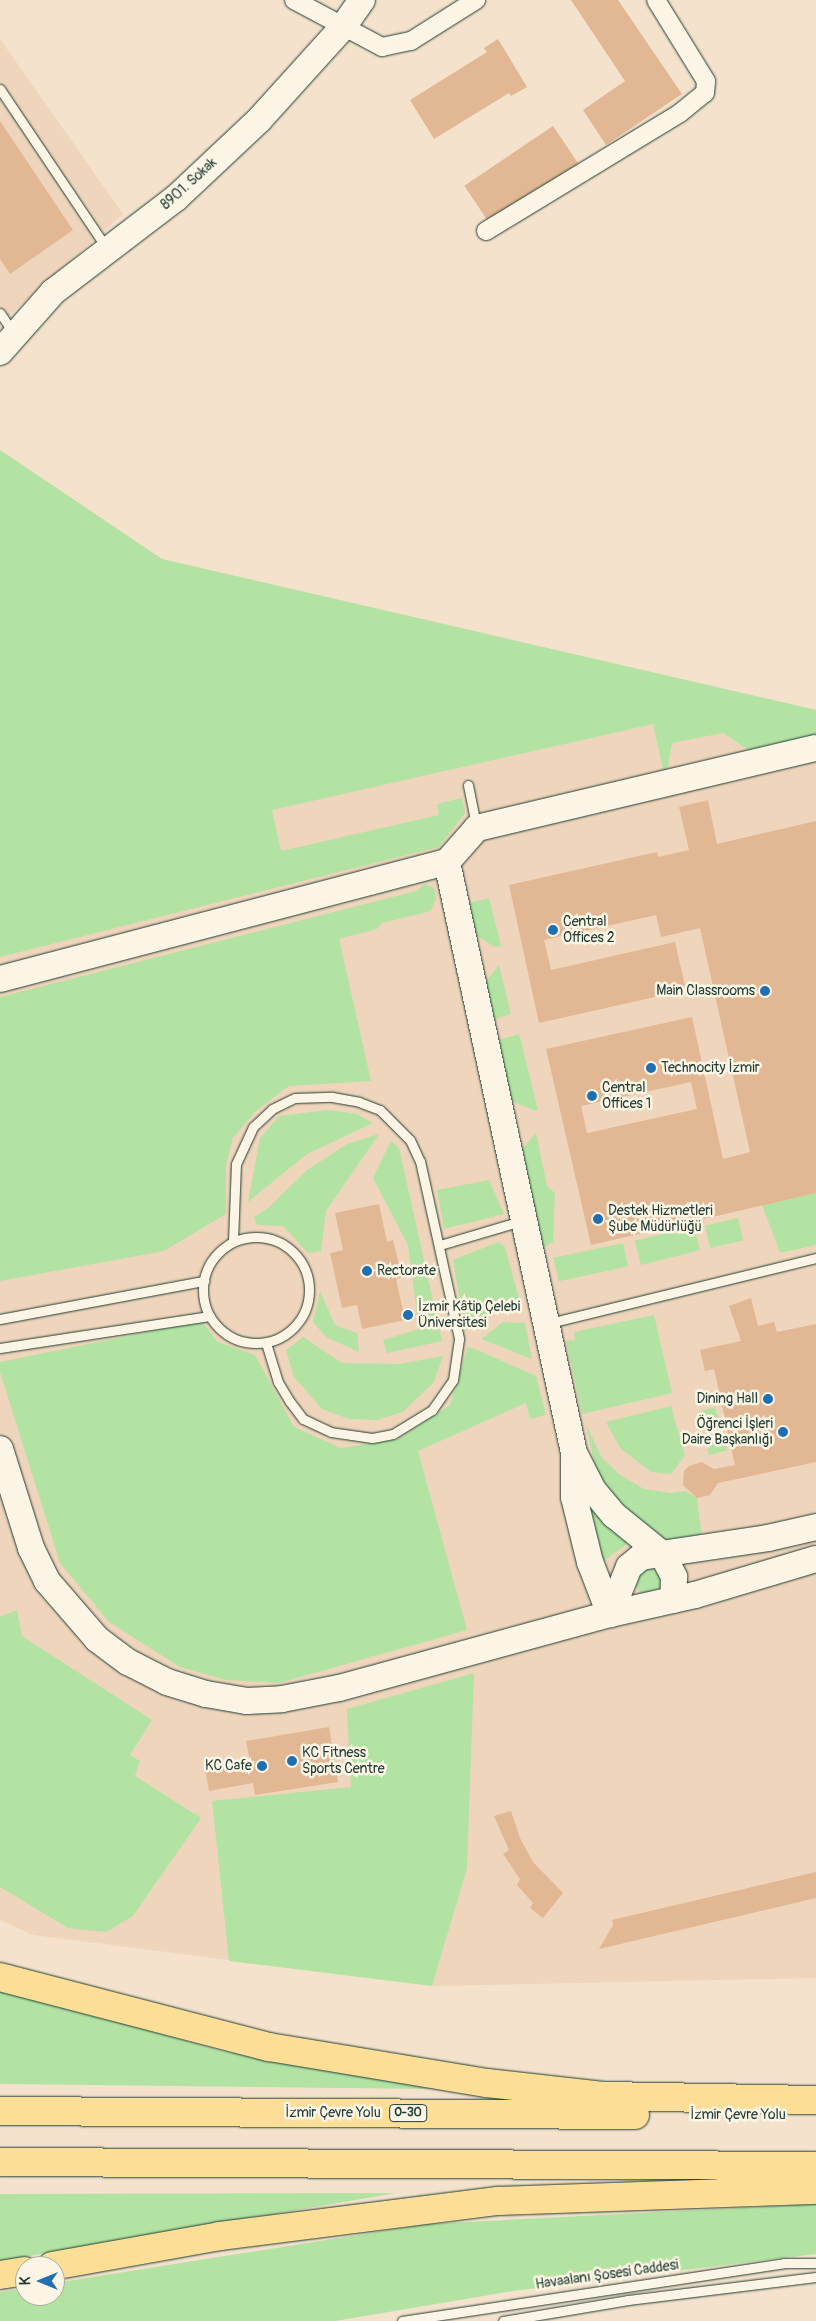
<!DOCTYPE html>
<html>
<head>
<meta charset="utf-8">
<style>
	body { margin:0 }
	#map { position:relative; width:816px; height:2321px; overflow:hidden; background:#f4e2cc; font-family:Pangolin,sans-serif }
	div>[style] { position:absolute }
	[style*='--x'] { left:calc(var(--x)*1px); top:calc(var(--y)*1px); width:calc(var(--w)*1px); rotate:calc(var(--a)*1deg) }
	.built>* { inset:0; background:#efd5bb }
	.green>* { inset:0; background:#b3e3a3; transform-origin:0 0 }
	.round { border-radius:50% }
	.building>* { inset:0; background:#e2b793; transform-origin:0 0 }
	.roads { filter:drop-shadow(0 0 1px #1f3d34) drop-shadow(0 0 1px #1f3d34) }
	.lane>* { height:9px; margin:-4.5px; padding:0 4.5px; transform-origin:4.5px; border-radius:4.5px; background:#fcf5e5 }
	.lane>.ring { margin:-4.5px; padding:0; box-sizing:content-box; background:none; border:9px solid #fcf5e5; border-radius:50% }
	.street>* { height:18px; margin:-9px; padding:0 9px; transform-origin:9px; border-radius:9px; background:#fcf5e5 }
	.secondary>* { height:26px; margin:-13px; padding:0 13px; transform-origin:13px; border-radius:13px; background:#fcf5e5 }
	.highway>* { height:28px; margin:-14px; padding:0 14px; transform-origin:14px; border-radius:14px; background:#fcde96 }
	.dots>* { width:14px; height:14px; translate:-50% -50%; box-sizing:border-box; border:2px solid #fcf5e5; border-radius:50% }
	span { translate:-50% -50%; white-space:nowrap; text-align:center; line-height:1.15; -webkit-text-stroke:5px #fcf5e5; paint-order:stroke }
	.shield-label span { padding:1px 4px; background:#fcf5e5; border:1px solid; border-radius:4px; -webkit-text-stroke-width:0 }
	.shield-label { font-size:12px; color:#1f3d34; font-weight:700 }
	.street-label { font-size:14px; color:#1f3d34 }
	.poi-label { font-size:14px; color:#1f3d34 }
	.left { translate:0 -50%; text-align:left }
	.right { translate:-100% -50%; text-align:right }
	.north { position:absolute; left:15px; top:2256px; width:50px; height:50px; box-sizing:border-box; background:#fcf5e5; border:1px solid #a4ab9e; border-radius:50%; rotate:270deg; font-size:14px; font-weight:700; line-height:20px; text-align:center; color:#1f3d34 }
	.north::after { content:''; display:block; margin:auto; width:18px; height:22px; background:#1f6fb2; clip-path:polygon(50% 0,100% 100%,50% 72%,0 100%) }
</style>
</head>
<body>
<div id="map">
	<div class="built">
		<div style="clip-path:polygon(0 39px,123px 214px,0 324px)"></div>
		<div style="clip-path:polygon(0 450px,162px 559px,816px 710px,816px 1978px,432px 1986px,33px 1935px,0 1920px)"></div>
	</div>
	<div class="green">
		<div style="clip-path:polygon(0 450px,162px 559px,816px 710px,816px 736px,750px 751px,723px 733px,672px 743px,667px 771px,663px 769px,653px 724px,272px 810px,281px 851px,439px 815px,437px 804px,462px 798px,465px 813px,439px 847px,0 957px)"></div>
		<div style="clip-path:polygon(425px 884px,434px 888px,436px 898px,431px 911px,382px 923px,377px 929px,339px 939px,371px 1081px,289px 1086px,255px 1112px,233px 1138px,226px 1165px,226px 1214px,164px 1251px,0 1281px,0 997px,416px 891px)"></div>
		<div style="clip-path:polygon(489px 898px,501px 946px,495px 947px,472px 933px,464px 904px)"></div>
		<div style="clip-path:polygon(499px 965px,511px 1014px,492px 1020px,483px 985px)"></div>
		<div style="clip-path:polygon(519px 1034px,538px 1110px,532px 1110px,510px 1100px,498px 1040px)"></div>
		<div style="clip-path:polygon(328px 1110px,357px 1114px,373px 1123px,307px 1154px,248px 1202px,260px 1138px,279px 1116px)"></div>
		<div style="clip-path:polygon(536px 1133px,547px 1186px,555px 1193px,553px 1242px,543px 1248px,522px 1149px)"></div>
		<div style="clip-path:polygon(379px 1134px,326px 1211px,321px 1251px,308px 1253px,283px 1226px,257px 1225px,254px 1217px,268px 1208px,307px 1170px,347px 1144px)"></div>
		<div style="clip-path:polygon(391px 1141px,399px 1148px,442px 1341px,387px 1353px,383px 1340px,419px 1329px,408px 1245px,373px 1178px)"></div>
		<div style="clip-path:polygon(489px 1180px,504px 1214px,444px 1229px,437px 1190px)"></div>
		<div style="clip-path:polygon(816px 1193px,816px 1245px,780px 1253px,762px 1205px)"></div>
		<div style="left:738px;top:1218px;width:23px;height:34px;rotate:77deg"></div>
		<div style="left:694px;top:1226px;width:25px;height:61px;rotate:76deg"></div>
		<div style="clip-path:polygon(498px 1242px,505px 1247px,519px 1298px,465px 1331px,453px 1260px)"></div>
		<div style="left:623px;top:1243px;width:24px;height:71px;rotate:78deg"></div>
		<div style="clip-path:polygon(320px 1291px,335px 1325px,357px 1333px,359px 1352px,326px 1337px,313px 1322px)"></div>
		<div style="clip-path:polygon(654px 1315px,672px 1393px,582px 1414px,566px 1341px,575px 1340px,574px 1332px)"></div>
		<div style="clip-path:polygon(201px 1321px,218px 1342px,255px 1355px,294px 1427px,341px 1448px,398px 1439px,450px 1405px,468px 1346px,536px 1376px,546px 1415px,530px 1419px,526px 1403px,418px 1451px,467px 1630px,279px 1683px,226px 1680px,180px 1667px,109px 1622px,60px 1563px,0 1372px,0 1362px)"></div>
		<div style="clip-path:polygon(503px 1322px,525px 1323px,532px 1359px,481px 1339px)"></div>
		<div style="clip-path:polygon(303px 1337px,342px 1363px,399px 1364px,443px 1356px,434px 1382px,403px 1412px,377px 1420px,349px 1419px,322px 1409px,294px 1377px,286px 1350px)"></div>
		<div style="clip-path:polygon(671px 1406px,685px 1455px,671px 1474px,651px 1472px,620px 1448px,606px 1422px)"></div>
		<div style="left:715px;top:1407px;width:19px;height:18px;rotate:74deg"></div>
		<div style="clip-path:polygon(586px 1424px,602px 1458px,620px 1475px,644px 1489px,671px 1493px,686px 1491px,697px 1498px,702px 1538px,664px 1539px,639px 1524px,608px 1491px,595px 1466px)"></div>
		<div style="left:722px;top:1431px;width:20px;height:19px;rotate:75deg"></div>
		<div style="clip-path:polygon(579px 1485px,634px 1539px,599px 1564px)"></div>
		<div class="round" style="left:636px;top:1569px;width:26px;height:26px"></div>
		<div style="clip-path:polygon(17px 1610px,22px 1636px,152px 1720px,130px 1755px,140px 1761px,135px 1776px,201px 1818px,133px 1916px,106px 1932px,68px 1928px,0 1887px,0 1617px)"></div>
		<div style="clip-path:polygon(474px 1673px,467px 1868px,432px 1986px,229px 1961px,212px 1801px,351px 1787px,347px 1709px)"></div>
		<div style="clip-path:polygon(0 1988px,222px 2051px,435px 2089px,0 2084px)"></div>
		<div style="clip-path:polygon(396px 2193px,0 2261px,0 2194px)"></div>
		<div style="clip-path:polygon(816px 2204px,816px 2254px,513px 2291px,335px 2321px,0 2321px,0 2292px,25px 2288px,25px 2296px,55px 2296px,55px 2283px,427px 2224px)"></div>
	</div>
	<div class="building">
		<div style="clip-path:polygon(571px 0,618px 0,682px 94px,606px 145px,583px 110px,625px 81px)"></div>
		<div style="clip-path:polygon(498px 39px,527px 87px,511px 96px,509px 93px,434px 139px,410px 100px,487px 52px,484px 48px)"></div>
		<div style="clip-path:polygon(0 121px,73px 230px,10px 274px,0 259px)"></div>
		<div style="left:553px;top:126px;width:45px;height:107px;rotate:56deg"></div>
		<div style="clip-path:polygon(evenodd,708px 800px,717px 844px,816px 821px,816px 1193px,591px 1245px,546px 1049px,692px 1017px,723px 1159px,750px 1152px,700px 928px,661px 937px,656px 915px,544px 940px,551px 970px,675px 942px,686px 990px,539px 1023px,509px 885px,657px 852px,658px 857px,689px 850px,679px 807px,708px 800px,691px 1082px,697px 1109px,587px 1133px,581px 1106px,691px 1082px)"></div>
		<div style="clip-path:polygon(379px 1204px,387px 1242px,393px 1240px,402px 1277px,396px 1279px,405px 1320px,362px 1329px,357px 1305px,342px 1308px,330px 1253px,343px 1250px,335px 1213px)"></div>
		<div style="clip-path:polygon(751px 1298px,758px 1326px,774px 1322px,777px 1332px,816px 1324px,816px 1462px,718px 1483px,710px 1495px,697px 1498px,683px 1485px,684px 1471px,689px 1466px,702px 1462px,714px 1469px,735px 1465px,714px 1369px,705px 1371px,700px 1350px,741px 1341px,729px 1306px)"></div>
		<div style="clip-path:polygon(329px 1727px,338px 1782px,255px 1795px,253px 1783px,209px 1791px,205px 1769px,250px 1761px,246px 1741px)"></div>
		<div style="clip-path:polygon(511px 1811px,520px 1838px,533px 1862px,563px 1893px,543px 1918px,530px 1908px,533px 1903px,517px 1885px,520px 1879px,503px 1854px,509px 1850px,494px 1816px)"></div>
		<div style="clip-path:polygon(816px 1872px,816px 1898px,599px 1949px,613px 1925px,612px 1920px)"></div>
	</div>
	<div class="roads">
		<div class="lane">
			<div style="--x:0;--y:89;--w:192;--a:56.2"></div>
			<div style="--x:0;--y:313;--w:25;--a:56"></div>
			<div style="--x:468;--y:785;--w:41;--a:78.7"></div>
			<div class="ring" style="left:203px;top:1237px;width:97px;height:97px"></div>
			<div style="--x:233;--y:1241;--w:77;--a:-87.8"></div>
			<div style="--x:236;--y:1164;--w:41;--a:-65.3"></div>
			<div style="--x:253;--y:1127;--w:26;--a:-43"></div>
			<div style="--x:272;--y:1109;--w:25;--a:-26"></div>
			<div style="--x:295;--y:1098;--w:37;--a:-2"></div>
			<div style="--x:332;--y:1097;--w:27;--a:10"></div>
			<div style="--x:359;--y:1102;--w:22;--a:21"></div>
			<div style="--x:380;--y:1110;--w:42;--a:45"></div>
			<div style="--x:410;--y:1140;--w:23;--a:65"></div>
			<div style="--x:420;--y:1161;--w:182;--a:77.6"></div>
			<div style="--x:459;--y:1339;--w:41;--a:98.3"></div>
			<div style="--x:453;--y:1380;--w:37;--a:125"></div>
			<div style="--x:432;--y:1410;--w:46;--a:148.4"></div>
			<div style="--x:393;--y:1434;--w:21;--a:169"></div>
			<div style="--x:372;--y:1438;--w:41;--a:-171.7"></div>
			<div style="--x:331;--y:1432;--w:31;--a:-155"></div>
			<div style="--x:303;--y:1419;--w:21;--a:-127"></div>
			<div style="--x:290;--y:1402;--w:23;--a:-121"></div>
			<div style="--x:278;--y:1382;--w:41;--a:-107.1"></div>
			<div style="--x:440;--y:1245;--w:84;--a:-16.5"></div>
			<div style="--x:0;--y:1319;--w:208;--a:-10.6"></div>
			<div style="--x:549;--y:1323;--w:275;--a:-13.7"></div>
			<div style="--x:0;--y:1348;--w:212;--a:-8.7"></div>
			<div style="--x:402;--y:2321;--w:386;--a:-8.6"></div>
			<div style="--x:784;--y:2263;--w:32;--a:0"></div>
			<div style="--x:503;--y:2321;--w:127;--a:-9.5"></div>
			<div style="--x:628;--y:2300;--w:189;--a:-7"></div>
		</div>
		<div class="street">
			<div style="--x:294;--y:0;--w:100;--a:28.1"></div>
			<div style="--x:382;--y:47;--w:30;--a:-12"></div>
			<div style="--x:411;--y:41;--w:77;--a:-32.2"></div>
			<div style="--x:486;--y:231;--w:227;--a:-31.3"></div>
			<div style="--x:680;--y:113;--w:32;--a:-39"></div>
			<div style="--x:705;--y:93;--w:12;--a:-85"></div>
			<div style="--x:706;--y:81;--w:95;--a:-121.7"></div>
		</div>
		<div class="secondary">
			<div style="--x:0;--y:352;--w:80;--a:-48.5"></div>
			<div style="--x:53;--y:292;--w:155;--a:-37.4"></div>
			<div style="--x:176;--y:198;--w:114;--a:-43.2"></div>
			<div style="--x:259;--y:120;--w:125;--a:-47.9"></div>
			<div style="--x:343;--y:27;--w:33;--a:-55"></div>
			<div style="--x:447;--y:862;--w:45;--a:-48.6"></div>
			<div style="--x:477;--y:828;--w:348;--a:-13.3"></div>
			<div style="--x:0;--y:979;--w:462;--a:-14.7"></div>
			<div style="--x:447;--y:862;--w:604;--a:77.87"></div>
			<div style="--x:574;--y:1453;--w:42;--a:62.8"></div>
			<div style="--x:593;--y:1490;--w:33;--a:50"></div>
			<div style="--x:614;--y:1515;--w:62;--a:39.1"></div>
			<div style="--x:662;--y:1554;--w:26;--a:62"></div>
			<div style="--x:674;--y:1577;--w:23;--a:92"></div>
			<div style="--x:0;--y:1449;--w:104;--a:72.6"></div>
			<div style="--x:31;--y:1548;--w:37;--a:64"></div>
			<div style="--x:47;--y:1581;--w:77;--a:49.2"></div>
			<div style="--x:97;--y:1639;--w:39;--a:37"></div>
			<div style="--x:128;--y:1662;--w:44;--a:27.1"></div>
			<div style="--x:167;--y:1682;--w:41;--a:17.1"></div>
			<div style="--x:206;--y:1694;--w:42;--a:9.7"></div>
			<div style="--x:247;--y:1701;--w:35;--a:-3"></div>
			<div style="--x:282;--y:1699;--w:58;--a:-10.9"></div>
			<div style="--x:339;--y:1688;--w:281;--a:-15.3"></div>
			<div style="--x:610;--y:1614;--w:87;--a:-12.6"></div>
			<div style="--x:695;--y:1595;--w:126;--a:-16.6"></div>
			<div style="--x:574;--y:1459;--w:38;--a:90"></div>
			<div style="--x:574;--y:1497;--w:67;--a:76.2"></div>
			<div style="--x:590;--y:1562;--w:56;--a:69"></div>
			<div style="--x:610;--y:1614;--w:51;--a:-68"></div>
			<div style="--x:629;--y:1567;--w:16;--a:-40"></div>
			<div style="--x:641;--y:1557;--w:128;--a:-8.5"></div>
			<div style="--x:768;--y:1538;--w:49;--a:-12.9"></div>
		</div>
		<div class="highway">
			<div style="--x:0;--y:1977;--w:278;--a:14.6"></div>
			<div style="--x:269;--y:2047;--w:221;--a:9.4"></div>
			<div style="--x:487;--y:2083;--w:119;--a:6.3"></div>
			<div style="--x:605;--y:2096;--w:211;--a:1.1"></div>
			<div style="--x:0;--y:2111;--w:635;--a:0.36"></div>
			<div style="--x:0;--y:2162;--w:816;--a:0.28"></div>
			<div style="--x:52;--y:2266;--w:171;--a:-10.1"></div>
			<div style="--x:220;--y:2236;--w:280;--a:-7.2"></div>
			<div style="--x:498;--y:2201;--w:318;--a:-2"></div>
			<div style="--x:0;--y:2275;--w:25;--a:-9"></div>
		</div>
	</div>
	<div class="dots">
		<div style="left:553px;top:930px;background:#1f6fb2"></div>
		<div style="left:765px;top:991px;background:#1f6fb2"></div>
		<div style="left:651px;top:1068px;background:#1f6fb2"></div>
		<div style="left:592px;top:1096px;background:#1f6fb2"></div>
		<div style="left:598px;top:1219px;background:#1f6fb2"></div>
		<div style="left:367px;top:1271px;background:#1f6fb2"></div>
		<div style="left:408px;top:1315px;background:#1f6fb2"></div>
		<div style="left:768px;top:1399px;background:#1f6fb2"></div>
		<div style="left:783px;top:1432px;background:#1f6fb2"></div>
		<div style="left:292px;top:1761px;background:#1f6fb2"></div>
		<div style="left:262px;top:1766px;background:#1f6fb2"></div>
	</div>
	<div class="shield-label">
		<span style="left:408px;top:2113px">O-30</span>
	</div>
	<div class="street-label">
		<span style="left:189px;top:184px;rotate:-42deg">8901. Sokak</span>
		<span style="left:333px;top:2113px">İzmir Çevre Yolu</span>
		<span style="left:738px;top:2115px">İzmir Çevre Yolu</span>
		<span style="left:607px;top:2275px;rotate:-8deg">Havaalanı Şosesi Caddesi</span>
	</div>
	<div class="poi-label">
		<span class="left" style="left:563px;top:930px">Central<br>Offices 2</span>
		<span class="right" style="left:755px;top:991px">Main Classrooms</span>
		<span class="left" style="left:661px;top:1068px">Technocity İzmir</span>
		<span class="left" style="left:602px;top:1096px">Central<br>Offices 1</span>
		<span class="left" style="left:608px;top:1219px">Destek Hizmetleri<br>Şube Müdürlüğü</span>
		<span class="left" style="left:377px;top:1271px">Rectorate</span>
		<span class="left" style="left:418px;top:1315px">İzmir Kâtip Çelebi<br>Üniversitesi</span>
		<span class="right" style="left:758px;top:1399px">Dining Hall</span>
		<span class="right" style="left:773px;top:1432px">Öğrenci İşleri<br>Daire Başkanlığı</span>
		<span class="left" style="left:302px;top:1761px">KC Fitness<br>Sports Centre</span>
		<span class="right" style="left:252px;top:1766px">KC Cafe</span>
	</div>
	<div class="north">K</div>
</div>
</body>
</html>
